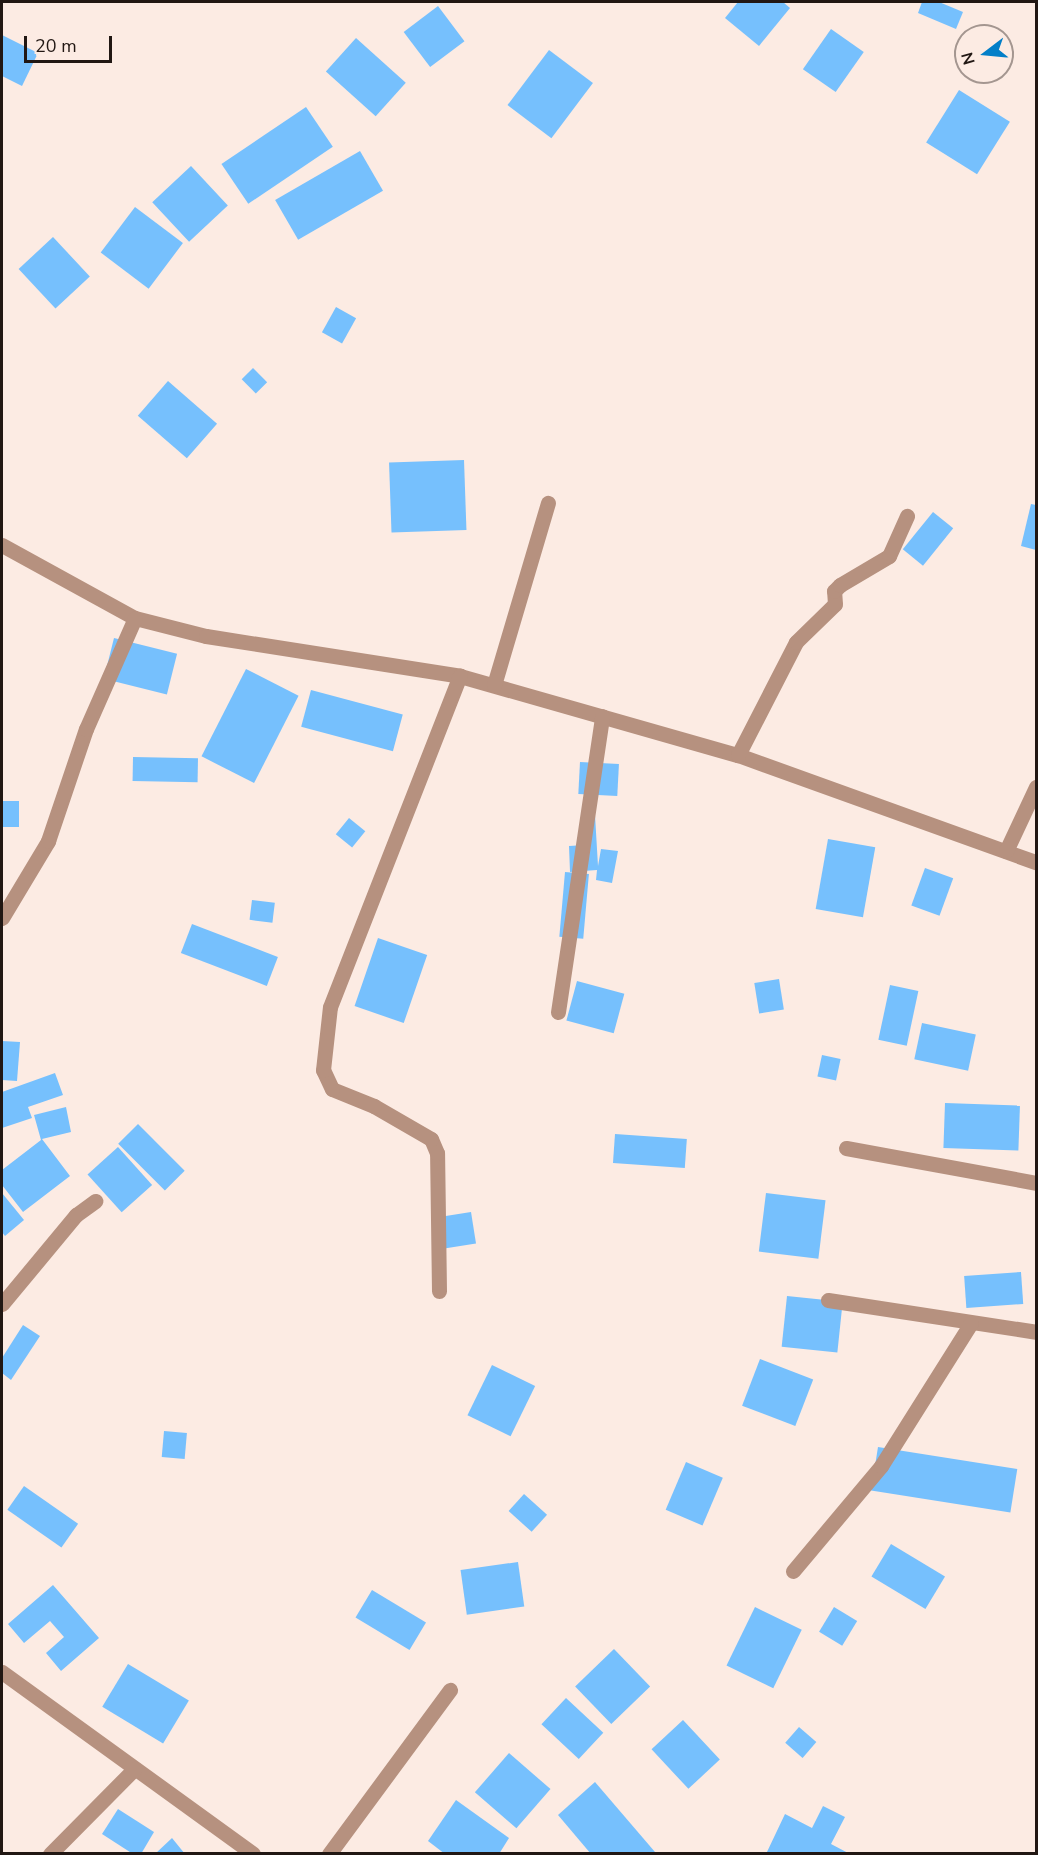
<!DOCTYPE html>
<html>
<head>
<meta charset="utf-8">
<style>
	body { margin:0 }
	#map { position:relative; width:1038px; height:1855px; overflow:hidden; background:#fcebe3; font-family:"Nunito Sans",sans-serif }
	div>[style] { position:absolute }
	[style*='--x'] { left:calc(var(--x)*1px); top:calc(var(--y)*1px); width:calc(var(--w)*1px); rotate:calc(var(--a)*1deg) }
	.building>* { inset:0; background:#76c0fd; transform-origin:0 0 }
	.minor>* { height:15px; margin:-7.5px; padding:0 7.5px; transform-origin:7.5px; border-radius:7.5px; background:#b6917f }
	span { translate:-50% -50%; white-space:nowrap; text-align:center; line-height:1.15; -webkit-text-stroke:4.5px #fcebe3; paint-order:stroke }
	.frame { position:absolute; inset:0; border:3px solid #211713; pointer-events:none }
	.north { position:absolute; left:954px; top:24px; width:60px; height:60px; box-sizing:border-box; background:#fcebe3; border:2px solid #a49690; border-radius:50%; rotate:254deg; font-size:16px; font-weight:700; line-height:24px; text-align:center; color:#211713 }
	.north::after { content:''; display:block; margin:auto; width:21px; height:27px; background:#037fc8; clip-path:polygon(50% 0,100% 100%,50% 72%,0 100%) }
	.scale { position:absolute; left:24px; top:36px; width:88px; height:27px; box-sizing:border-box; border:3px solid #211713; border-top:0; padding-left:8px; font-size:18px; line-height:21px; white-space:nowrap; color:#211713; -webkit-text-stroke:4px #fcebe3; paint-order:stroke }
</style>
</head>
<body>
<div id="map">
	<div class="building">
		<div style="clip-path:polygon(738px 2px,783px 2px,790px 8px,759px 46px,725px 18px)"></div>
		<div style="clip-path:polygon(922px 2px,939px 2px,963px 12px,956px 29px,918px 13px)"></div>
		<div style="left:438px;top:6px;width:44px;height:43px;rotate:53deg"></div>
		<div style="left:831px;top:29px;width:40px;height:49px;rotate:35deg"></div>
		<div style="clip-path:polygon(2px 35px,38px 53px,22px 86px,2px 76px)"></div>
		<div style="left:356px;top:38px;width:67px;height:45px;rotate:42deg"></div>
		<div style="left:549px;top:50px;width:55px;height:69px;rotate:37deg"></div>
		<div style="left:959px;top:90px;width:60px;height:62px;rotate:32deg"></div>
		<div style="left:306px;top:107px;width:48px;height:102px;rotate:56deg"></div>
		<div style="left:360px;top:151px;width:46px;height:98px;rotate:60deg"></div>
		<div style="left:191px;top:166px;width:54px;height:53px;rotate:47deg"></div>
		<div style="left:135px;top:207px;width:60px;height:57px;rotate:37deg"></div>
		<div style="left:53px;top:237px;width:54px;height:47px;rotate:47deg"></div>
		<div style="left:336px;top:307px;width:23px;height:29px;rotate:29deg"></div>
		<div style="left:253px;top:368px;width:20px;height:16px;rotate:45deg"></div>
		<div style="left:168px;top:381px;width:65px;height:46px;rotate:41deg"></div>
		<div style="left:464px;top:460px;width:70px;height:75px;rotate:88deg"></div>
		<div style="clip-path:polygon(1031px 504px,1036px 505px,1036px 550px,1021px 546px)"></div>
		<div style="left:933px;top:512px;width:26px;height:48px;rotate:39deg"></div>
		<div style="left:114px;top:638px;width:65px;height:42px;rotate:14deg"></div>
		<div style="left:246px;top:669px;width:59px;height:98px;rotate:27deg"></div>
		<div style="left:311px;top:690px;width:95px;height:38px;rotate:15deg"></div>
		<div style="left:133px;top:757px;width:65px;height:24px;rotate:1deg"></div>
		<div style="left:580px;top:762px;width:39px;height:32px;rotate:3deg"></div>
		<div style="left:2px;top:801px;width:17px;height:26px"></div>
		<div style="clip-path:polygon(584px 815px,595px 815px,598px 866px,601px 849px,618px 851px,612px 883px,596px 880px,597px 870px,570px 872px,569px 846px,585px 845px)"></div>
		<div style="left:349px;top:818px;width:21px;height:21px;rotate:39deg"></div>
		<div style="left:828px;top:839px;width:48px;height:71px;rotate:10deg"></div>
		<div style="left:925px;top:868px;width:30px;height:40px;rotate:20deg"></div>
		<div style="left:565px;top:872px;width:24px;height:65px;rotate:5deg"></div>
		<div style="left:252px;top:900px;width:23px;height:20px;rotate:7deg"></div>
		<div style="left:192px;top:924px;width:92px;height:31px;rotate:21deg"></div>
		<div style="left:378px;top:938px;width:52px;height:72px;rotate:19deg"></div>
		<div style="left:779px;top:979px;width:31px;height:25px;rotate:81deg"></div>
		<div style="left:577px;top:981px;width:49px;height:41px;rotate:15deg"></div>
		<div style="left:890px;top:985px;width:29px;height:56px;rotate:12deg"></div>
		<div style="left:922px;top:1023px;width:55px;height:37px;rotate:12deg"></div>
		<div style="clip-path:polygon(2px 1041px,20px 1042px,17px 1081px,2px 1080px)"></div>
		<div style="left:822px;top:1055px;width:19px;height:22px;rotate:12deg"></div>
		<div style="clip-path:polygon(55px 1073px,63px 1095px,28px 1107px,32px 1118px,2px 1128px,2px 1092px)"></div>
		<div style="left:945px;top:1103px;width:75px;height:45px;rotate:2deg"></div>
		<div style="clip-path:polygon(66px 1107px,71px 1132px,42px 1139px,70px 1176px,23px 1212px,2px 1185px,2px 1170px,41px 1140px,34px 1115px)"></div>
		<div style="left:138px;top:1124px;width:66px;height:28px;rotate:45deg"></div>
		<div style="left:615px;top:1134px;width:72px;height:29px;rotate:4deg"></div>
		<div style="left:118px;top:1147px;width:51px;height:41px;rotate:48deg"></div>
		<div style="clip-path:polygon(2px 1193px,24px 1220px,5px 1236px,2px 1232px)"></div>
		<div style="left:766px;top:1193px;width:60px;height:59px;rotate:7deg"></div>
		<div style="left:471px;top:1212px;width:32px;height:32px;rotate:81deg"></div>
		<div style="left:1021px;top:1272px;width:32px;height:57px;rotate:86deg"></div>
		<div style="left:787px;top:1296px;width:56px;height:51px;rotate:6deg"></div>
		<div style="clip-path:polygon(23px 1325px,40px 1336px,11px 1380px,2px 1373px,2px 1358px)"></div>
		<div style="left:760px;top:1359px;width:57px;height:50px;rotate:21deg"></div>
		<div style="left:492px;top:1365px;width:48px;height:56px;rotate:26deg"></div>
		<div style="left:164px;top:1431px;width:23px;height:26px;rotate:5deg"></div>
		<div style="left:878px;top:1447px;width:141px;height:44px;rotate:9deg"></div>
		<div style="left:686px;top:1462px;width:40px;height:52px;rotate:23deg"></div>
		<div style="left:24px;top:1486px;width:66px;height:29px;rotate:35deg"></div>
		<div style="left:524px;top:1494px;width:31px;height:23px;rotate:42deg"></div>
		<div style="left:891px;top:1544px;width:63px;height:38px;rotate:31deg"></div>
		<div style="left:518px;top:1562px;width:45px;height:58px;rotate:82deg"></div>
		<div style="clip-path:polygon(53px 1585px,99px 1638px,61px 1671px,46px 1653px,64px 1637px,50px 1621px,24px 1643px,8px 1624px)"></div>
		<div style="left:372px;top:1590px;width:63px;height:32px;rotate:31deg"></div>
		<div style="left:755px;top:1607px;width:52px;height:65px;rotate:26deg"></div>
		<div style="left:834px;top:1607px;width:27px;height:29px;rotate:31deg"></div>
		<div style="left:614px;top:1649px;width:52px;height:54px;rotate:46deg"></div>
		<div style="left:128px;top:1664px;width:71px;height:50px;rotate:31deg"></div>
		<div style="left:566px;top:1698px;width:51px;height:36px;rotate:43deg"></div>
		<div style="left:683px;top:1720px;width:54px;height:43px;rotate:47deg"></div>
		<div style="left:799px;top:1727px;width:23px;height:21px;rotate:41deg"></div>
		<div style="left:509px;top:1753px;width:55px;height:52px;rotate:41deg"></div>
		<div style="clip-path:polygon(595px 1782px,655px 1852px,653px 1854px,591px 1854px,558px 1815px)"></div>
		<div style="clip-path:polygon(456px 1800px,509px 1838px,499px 1854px,445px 1854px,428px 1841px)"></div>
		<div style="clip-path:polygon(823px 1806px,845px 1817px,831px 1844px,850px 1854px,766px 1854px,785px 1814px,812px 1828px)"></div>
		<div style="clip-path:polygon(118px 1809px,154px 1832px,141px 1854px,133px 1854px,102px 1834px)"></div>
		<div style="clip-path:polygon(172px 1838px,185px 1854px,155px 1854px)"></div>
	</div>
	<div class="minor">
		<div style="--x:2;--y:545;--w:152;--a:28.8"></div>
		<div style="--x:135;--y:618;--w:73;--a:14.2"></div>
		<div style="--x:206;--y:636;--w:257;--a:8.9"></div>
		<div style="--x:460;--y:676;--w:289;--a:15.9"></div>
		<div style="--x:738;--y:755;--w:317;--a:19.8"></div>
		<div style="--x:494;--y:685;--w:190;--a:-73.5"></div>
		<div style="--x:738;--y:755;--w:127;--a:-62.8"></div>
		<div style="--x:796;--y:642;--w:54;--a:-44.3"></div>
		<div style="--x:835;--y:604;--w:13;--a:-94"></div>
		<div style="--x:834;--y:591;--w:8;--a:-45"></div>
		<div style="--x:840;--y:585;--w:57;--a:-30.6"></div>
		<div style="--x:889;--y:556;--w:44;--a:-65.8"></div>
		<div style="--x:1006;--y:851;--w:71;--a:-64.9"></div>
		<div style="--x:2;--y:918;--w:90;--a:-59.1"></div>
		<div style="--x:48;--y:841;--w:118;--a:-71.3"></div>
		<div style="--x:86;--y:729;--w:121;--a:-66.2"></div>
		<div style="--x:558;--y:1012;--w:299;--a:-81.5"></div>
		<div style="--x:846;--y:1148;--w:193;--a:10.4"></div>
		<div style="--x:439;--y:1291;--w:138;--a:-90.8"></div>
		<div style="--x:437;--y:1153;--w:15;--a:-113"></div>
		<div style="--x:431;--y:1139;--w:66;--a:-149.9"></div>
		<div style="--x:374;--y:1106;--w:45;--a:-158"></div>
		<div style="--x:332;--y:1089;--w:21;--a:-115"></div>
		<div style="--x:323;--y:1070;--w:63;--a:-83.7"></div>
		<div style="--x:330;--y:1007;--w:356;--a:-68.6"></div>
		<div style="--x:828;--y:1300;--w:210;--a:8.7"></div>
		<div style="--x:2;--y:1304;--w:116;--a:-50.3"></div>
		<div style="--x:76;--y:1215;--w:24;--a:-36"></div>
		<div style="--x:793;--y:1571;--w:137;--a:-50"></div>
		<div style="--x:881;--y:1466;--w:169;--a:-57.8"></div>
		<div style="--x:2;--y:1672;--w:310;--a:35.9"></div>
		<div style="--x:50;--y:1854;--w:120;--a:-45.3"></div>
		<div style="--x:329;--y:1854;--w:204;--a:-53.6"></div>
	</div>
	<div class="frame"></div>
	<div class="north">N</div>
	<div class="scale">20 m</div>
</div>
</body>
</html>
